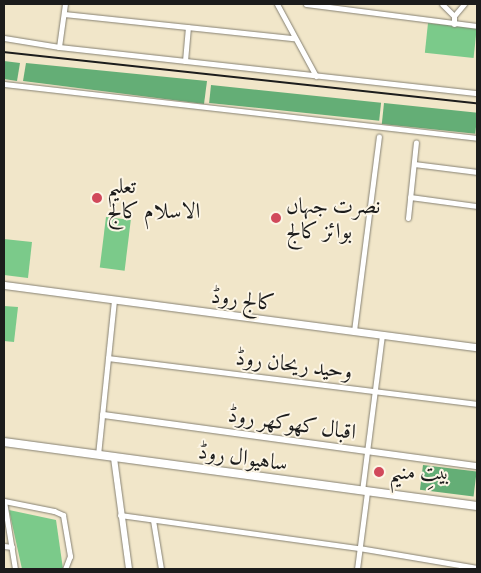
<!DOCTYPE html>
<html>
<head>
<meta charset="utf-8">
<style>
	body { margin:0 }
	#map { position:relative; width:481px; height:573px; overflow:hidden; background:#f1e6c9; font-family:"EB Garamond",Amiri,serif }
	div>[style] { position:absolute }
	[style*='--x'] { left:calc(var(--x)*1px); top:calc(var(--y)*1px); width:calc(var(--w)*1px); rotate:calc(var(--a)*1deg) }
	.green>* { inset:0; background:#7bca8a; transform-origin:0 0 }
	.forest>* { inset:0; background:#64ae76; transform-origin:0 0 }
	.roads { filter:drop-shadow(0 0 1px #868172) drop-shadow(0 0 1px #868172) }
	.minor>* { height:5px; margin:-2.5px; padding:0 2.5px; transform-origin:2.5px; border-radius:2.5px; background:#fff }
	.tertiary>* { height:6px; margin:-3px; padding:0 3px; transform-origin:3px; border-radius:3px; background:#fff }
	.secondary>* { height:7px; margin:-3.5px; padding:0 3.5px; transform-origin:3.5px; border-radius:3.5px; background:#fff }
	.primary>* { height:8px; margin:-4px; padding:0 4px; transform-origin:4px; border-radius:4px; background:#fff }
	.rail>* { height:2px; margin:-1px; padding:0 1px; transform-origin:1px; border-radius:1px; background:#1c1c1c }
	.dots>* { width:14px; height:14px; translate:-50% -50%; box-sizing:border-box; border:2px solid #fcf5e5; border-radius:50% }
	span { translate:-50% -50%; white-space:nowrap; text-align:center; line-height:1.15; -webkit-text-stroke:4px #fcf5e5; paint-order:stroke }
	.poi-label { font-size:22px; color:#1c1c1c }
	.left { translate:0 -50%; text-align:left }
	.street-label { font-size:22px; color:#1c1c1c }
	.frame { position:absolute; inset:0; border:5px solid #1c1c1c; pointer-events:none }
</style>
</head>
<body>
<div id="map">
	<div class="green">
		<div style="left:428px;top:23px;width:49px;height:30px;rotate:6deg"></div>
		<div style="left:106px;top:217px;width:25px;height:51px;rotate:7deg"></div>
		<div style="clip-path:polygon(4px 239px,32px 242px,28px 278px,4px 275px)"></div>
		<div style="clip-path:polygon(4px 306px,18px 307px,14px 342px,4px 341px)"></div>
		<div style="clip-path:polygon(9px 510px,56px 520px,63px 569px,22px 569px)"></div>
	</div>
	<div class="forest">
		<div style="clip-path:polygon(4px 61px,20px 63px,17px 81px,4px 79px)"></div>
		<div style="clip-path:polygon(26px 63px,207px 81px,204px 104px,23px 81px)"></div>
		<div style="left:211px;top:85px;width:171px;height:18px;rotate:6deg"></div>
		<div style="left:384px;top:103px;width:94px;height:21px;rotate:6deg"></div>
		<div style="left:423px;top:465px;width:54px;height:25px;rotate:7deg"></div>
	</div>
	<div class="roads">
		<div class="minor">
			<div style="--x:277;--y:4;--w:82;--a:61.6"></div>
			<div style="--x:306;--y:4;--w:172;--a:7.3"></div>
			<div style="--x:442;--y:4;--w:17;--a:45"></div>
			<div style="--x:64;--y:14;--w:231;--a:6"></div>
			<div style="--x:454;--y:24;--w:8;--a:-90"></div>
			<div style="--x:454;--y:16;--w:16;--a:-50"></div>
			<div style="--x:4;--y:38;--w:56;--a:9.3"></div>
			<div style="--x:59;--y:47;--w:43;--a:-82.1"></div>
			<div style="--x:59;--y:47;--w:421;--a:6.3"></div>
			<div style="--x:185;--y:61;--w:34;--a:-85"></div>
			<div style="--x:4;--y:84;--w:476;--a:6.5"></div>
			<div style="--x:414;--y:164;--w:64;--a:7.2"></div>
			<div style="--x:410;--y:197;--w:68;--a:7.7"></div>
			<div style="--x:408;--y:218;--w:76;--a:-84"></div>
			<div style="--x:354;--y:331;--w:196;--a:-82.7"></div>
			<div style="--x:108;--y:358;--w:372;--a:7.1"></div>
			<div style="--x:98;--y:455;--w:155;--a:-84.1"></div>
			<div style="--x:362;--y:491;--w:157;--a:-82.7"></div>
			<div style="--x:4;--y:501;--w:51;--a:11.3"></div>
			<div style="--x:54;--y:511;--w:10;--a:24"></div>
			<div style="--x:63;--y:515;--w:42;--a:80.3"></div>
			<div style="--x:70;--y:556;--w:14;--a:111"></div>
			<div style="--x:4;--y:501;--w:69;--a:80.8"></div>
			<div style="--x:120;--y:515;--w:241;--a:7.9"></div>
			<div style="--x:359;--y:548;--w:120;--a:9.6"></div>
			<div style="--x:153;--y:520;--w:50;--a:80.7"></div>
			<div style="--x:4;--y:546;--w:8;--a:7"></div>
			<div style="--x:357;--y:569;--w:78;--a:-82.6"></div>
		</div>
		<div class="tertiary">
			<div style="--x:103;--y:415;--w:377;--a:7.8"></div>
			<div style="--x:114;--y:458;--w:112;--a:82.3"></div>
		</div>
		<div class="secondary">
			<div style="--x:4;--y:285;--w:477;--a:7.5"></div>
		</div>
		<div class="primary">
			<div style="--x:4;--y:442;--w:477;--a:7.7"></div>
		</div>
	</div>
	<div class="rail">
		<div style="--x:4;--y:52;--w:476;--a:6.2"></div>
	</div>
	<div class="dots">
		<div style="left:97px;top:198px;background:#d1495b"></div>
		<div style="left:276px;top:218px;background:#d1495b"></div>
		<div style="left:379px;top:472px;background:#d1495b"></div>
	</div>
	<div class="poi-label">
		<span class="left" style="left:107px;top:198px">تعلیم<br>الاسلام کالج</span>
		<span class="left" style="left:286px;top:218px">نصرت جہاں<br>بوائز کالج</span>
		<span class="left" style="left:389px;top:472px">بیتِ منیم</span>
	</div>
	<div class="street-label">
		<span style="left:243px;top:299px;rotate:7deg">کالج روڈ</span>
		<span style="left:294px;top:364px;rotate:7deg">وحید ریحان روڈ</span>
		<span style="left:292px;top:423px;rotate:8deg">اقبال کھوکھر روڈ</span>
		<span style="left:243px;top:457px;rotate:8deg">ساہیوال روڈ</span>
	</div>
	<div class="frame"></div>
</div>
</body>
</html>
